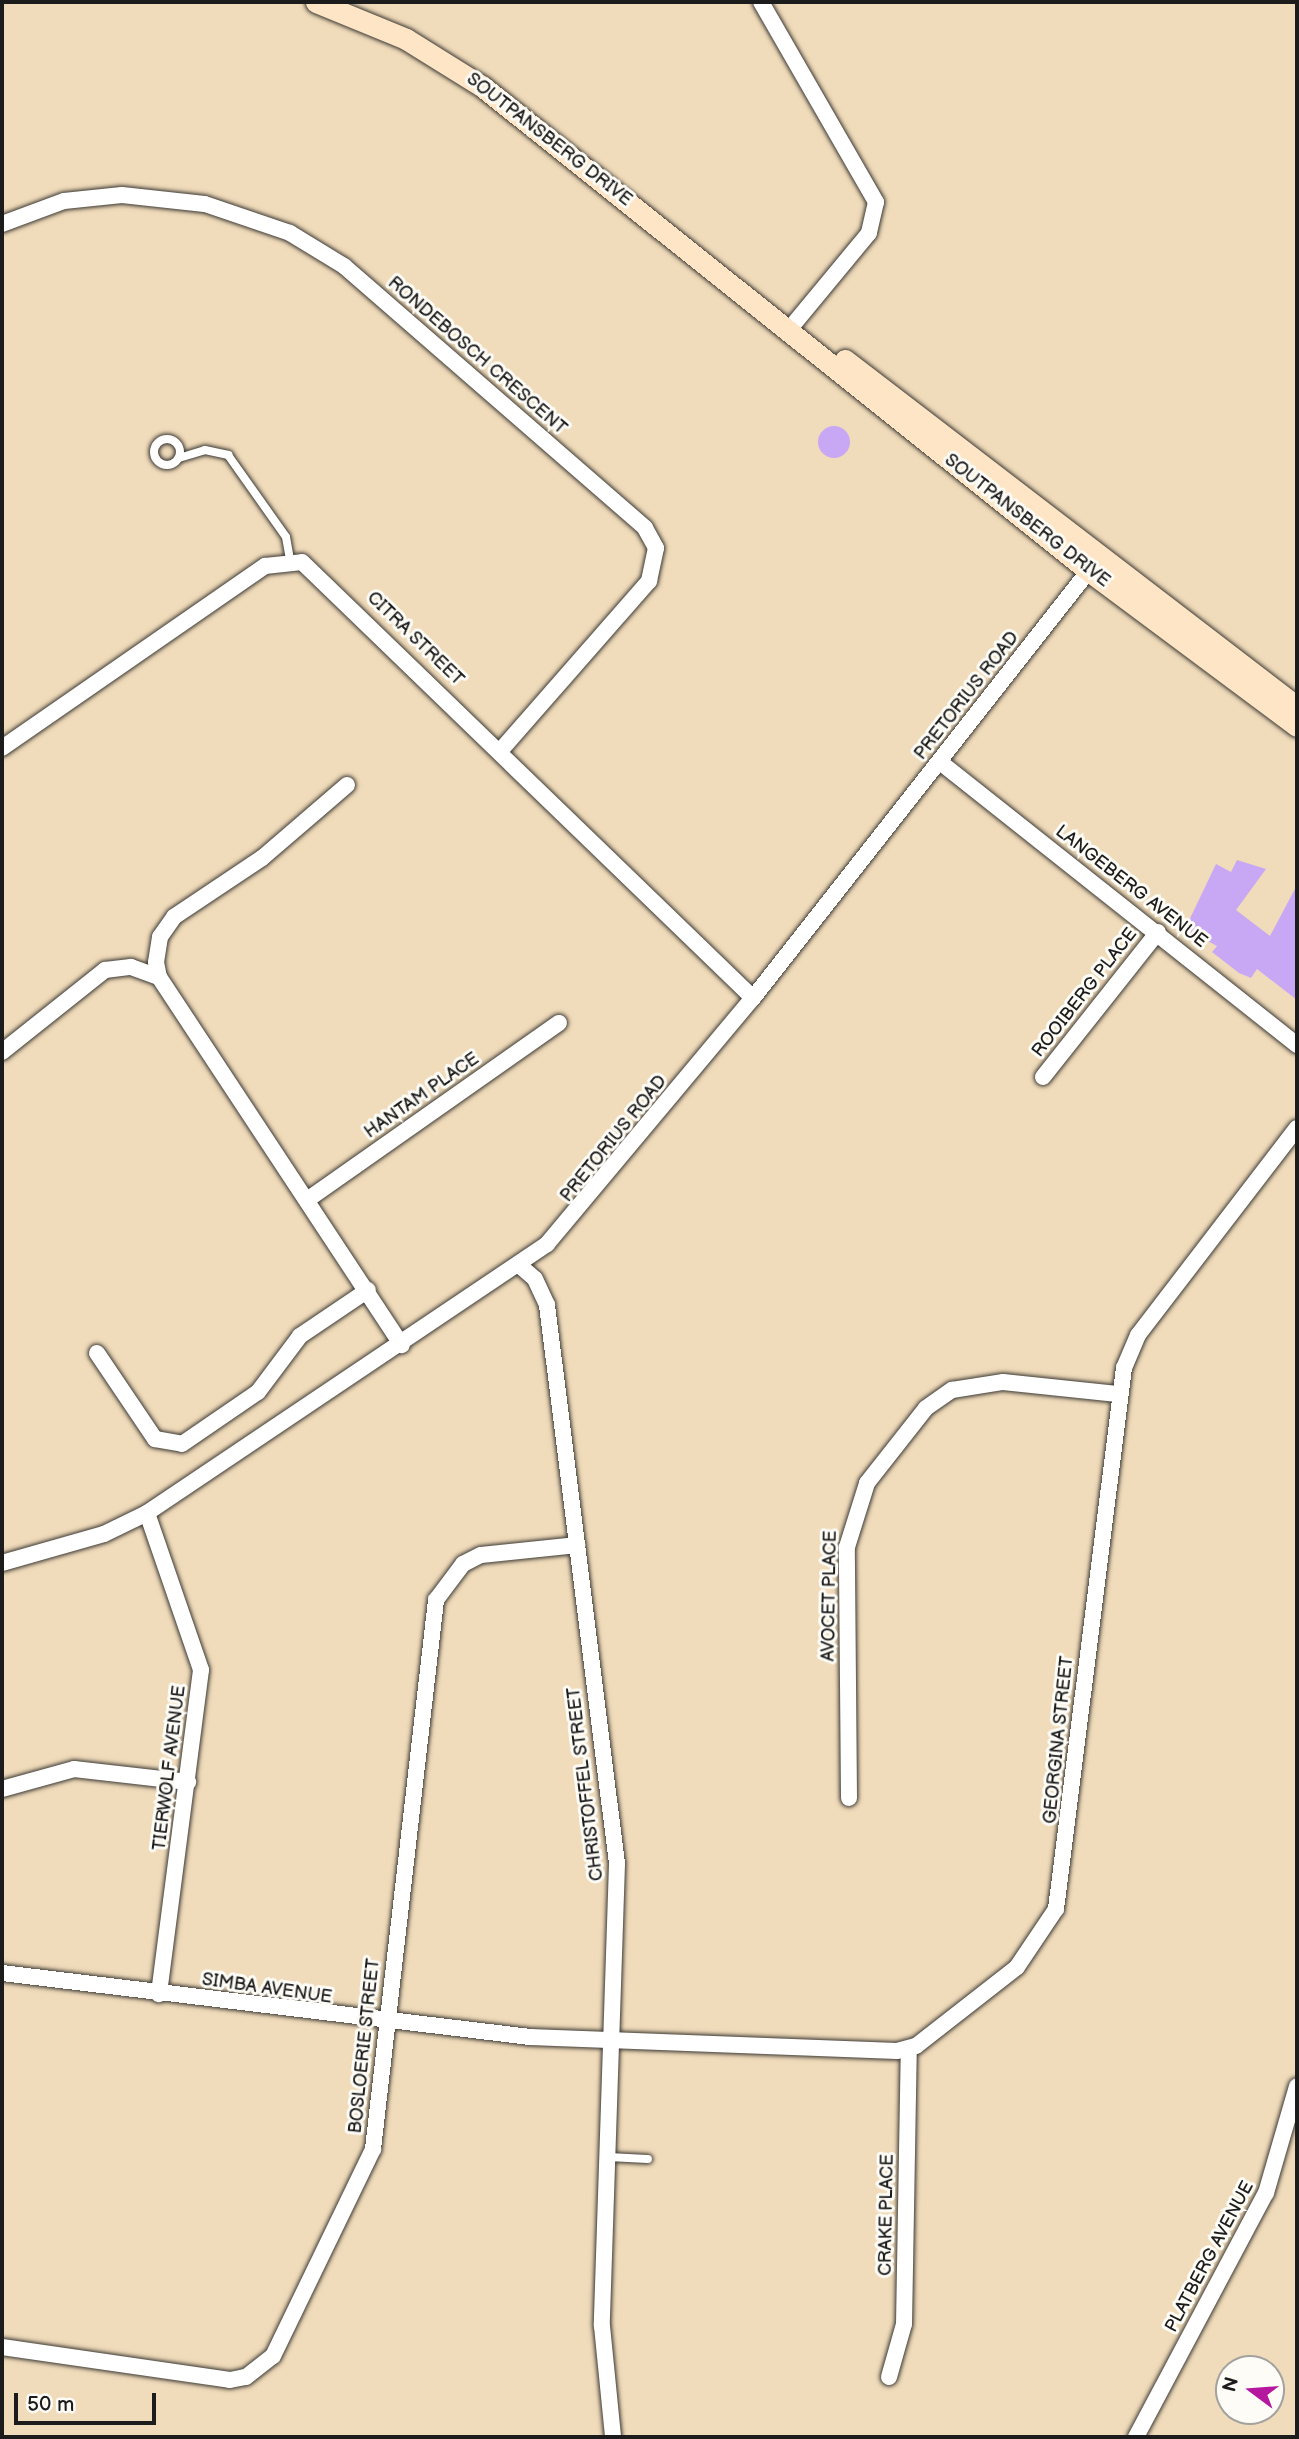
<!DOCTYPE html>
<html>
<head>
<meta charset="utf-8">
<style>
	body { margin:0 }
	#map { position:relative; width:1299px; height:2439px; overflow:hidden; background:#f0dbba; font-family:"Balsamiq Sans",sans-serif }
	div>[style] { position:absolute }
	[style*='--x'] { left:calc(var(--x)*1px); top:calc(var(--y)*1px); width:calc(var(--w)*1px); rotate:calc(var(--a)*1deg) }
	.building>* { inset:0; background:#c8a8f4 }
	.round { border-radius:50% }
	.roads { filter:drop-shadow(0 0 2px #3c3934) drop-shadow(0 0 2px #3c3934) }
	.lane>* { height:8px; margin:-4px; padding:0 4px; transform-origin:4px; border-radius:4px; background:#fff }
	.lane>.ring { margin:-4px; padding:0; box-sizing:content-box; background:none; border:8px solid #fff; border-radius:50% }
	.street>* { height:16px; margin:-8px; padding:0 8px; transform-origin:8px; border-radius:8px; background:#fff }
	.secondary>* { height:21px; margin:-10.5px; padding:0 10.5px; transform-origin:10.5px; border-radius:10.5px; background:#fde5c5 }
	span { translate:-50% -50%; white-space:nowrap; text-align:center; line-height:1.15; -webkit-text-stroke:6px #fdfcf7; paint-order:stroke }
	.street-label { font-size:18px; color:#1c1c1c }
	.frame { position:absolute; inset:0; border:4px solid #1c1c1c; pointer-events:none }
	.north { position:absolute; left:1215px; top:2355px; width:70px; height:70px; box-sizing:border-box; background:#fdfcf7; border:2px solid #a3a29f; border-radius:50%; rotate:286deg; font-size:19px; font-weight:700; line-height:28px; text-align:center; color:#1c1c1c }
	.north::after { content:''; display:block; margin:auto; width:24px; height:32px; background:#b5179e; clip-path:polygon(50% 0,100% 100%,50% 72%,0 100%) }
	.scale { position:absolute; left:14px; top:2393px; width:142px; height:32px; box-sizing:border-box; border:4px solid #1c1c1c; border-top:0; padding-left:9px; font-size:21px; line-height:24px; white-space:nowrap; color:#1c1c1c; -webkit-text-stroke:5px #fdfcf7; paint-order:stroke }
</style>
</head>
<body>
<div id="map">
	<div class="building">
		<div class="round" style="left:818px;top:426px;width:32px;height:32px"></div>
		<div style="clip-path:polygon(1237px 860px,1266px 869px,1236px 910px,1270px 936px,1297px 885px,1297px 1000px,1257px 969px,1251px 978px,1239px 973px,1212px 952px,1217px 946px,1185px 929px,1216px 864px,1231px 872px)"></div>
	</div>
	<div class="roads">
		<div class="lane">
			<div class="ring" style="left:154px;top:439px;width:18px;height:18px"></div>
			<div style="--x:179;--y:458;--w:27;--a:-17"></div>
			<div style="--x:205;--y:450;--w:24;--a:12"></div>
			<div style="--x:228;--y:455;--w:100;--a:54.7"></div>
			<div style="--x:286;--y:537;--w:22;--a:80"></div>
			<div style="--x:608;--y:2157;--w:40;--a:2.9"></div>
		</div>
		<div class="street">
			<div style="--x:761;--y:2;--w:231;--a:60.1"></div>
			<div style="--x:876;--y:202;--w:32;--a:103"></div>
			<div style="--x:869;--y:233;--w:129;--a:129.6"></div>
			<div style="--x:2;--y:224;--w:66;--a:-20.4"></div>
			<div style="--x:64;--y:201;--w:58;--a:-5.9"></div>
			<div style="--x:122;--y:195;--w:83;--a:6.2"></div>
			<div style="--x:205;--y:204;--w:90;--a:18.8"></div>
			<div style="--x:290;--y:233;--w:63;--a:31.4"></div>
			<div style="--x:344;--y:266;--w:399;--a:41"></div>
			<div style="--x:645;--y:528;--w:23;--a:61"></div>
			<div style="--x:656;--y:548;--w:34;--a:102"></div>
			<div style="--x:649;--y:581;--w:225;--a:131.2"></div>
			<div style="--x:2;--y:748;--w:320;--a:-34.7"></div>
			<div style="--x:265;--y:566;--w:37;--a:-6"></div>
			<div style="--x:302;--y:562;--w:627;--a:44.03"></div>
			<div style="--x:940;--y:762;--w:456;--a:38.4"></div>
			<div style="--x:347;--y:785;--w:112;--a:139.3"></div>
			<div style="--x:262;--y:858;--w:106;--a:146.2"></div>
			<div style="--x:174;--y:917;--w:24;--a:125"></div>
			<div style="--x:160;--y:937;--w:25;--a:99"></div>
			<div style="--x:156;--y:962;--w:15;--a:79"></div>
			<div style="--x:159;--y:977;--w:441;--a:56.6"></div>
			<div style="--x:2;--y:1052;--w:132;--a:-38.5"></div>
			<div style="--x:105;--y:970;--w:26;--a:-7"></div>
			<div style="--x:131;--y:967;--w:30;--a:20"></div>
			<div style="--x:1043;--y:1077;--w:185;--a:-51.6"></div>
			<div style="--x:307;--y:1200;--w:308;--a:-35.1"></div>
			<div style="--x:519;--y:1265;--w:21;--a:41"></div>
			<div style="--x:535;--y:1279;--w:29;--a:65"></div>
			<div style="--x:547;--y:1305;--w:563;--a:82.86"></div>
			<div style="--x:617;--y:1864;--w:462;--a:91.9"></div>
			<div style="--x:602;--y:2326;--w:112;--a:84.3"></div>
			<div style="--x:97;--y:1353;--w:104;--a:56"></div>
			<div style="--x:155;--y:1439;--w:27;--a:10"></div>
			<div style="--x:182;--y:1444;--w:92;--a:-34.4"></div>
			<div style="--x:258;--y:1392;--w:70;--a:-53.1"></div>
			<div style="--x:300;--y:1336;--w:82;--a:-34.1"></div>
			<div style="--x:147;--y:1513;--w:166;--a:71"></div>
			<div style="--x:201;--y:1670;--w:327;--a:97.4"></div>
			<div style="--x:2;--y:1563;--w:106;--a:-15.9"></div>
			<div style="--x:104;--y:1534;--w:48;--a:-26"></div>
			<div style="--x:147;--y:1513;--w:482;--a:-33.9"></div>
			<div style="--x:547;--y:1244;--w:321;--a:-50.1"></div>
			<div style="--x:753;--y:998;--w:552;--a:-51.84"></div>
			<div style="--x:2;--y:1789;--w:75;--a:-15.5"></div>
			<div style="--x:74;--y:1769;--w:115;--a:6.5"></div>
			<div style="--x:849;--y:1798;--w:251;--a:-90.5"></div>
			<div style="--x:847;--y:1547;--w:67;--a:-72.6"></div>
			<div style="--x:867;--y:1483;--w:95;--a:-51.8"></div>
			<div style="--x:926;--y:1408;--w:32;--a:-35"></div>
			<div style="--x:952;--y:1390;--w:52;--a:-8.9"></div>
			<div style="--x:1003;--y:1382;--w:115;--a:6"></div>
			<div style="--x:2;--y:1973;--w:532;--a:6.91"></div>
			<div style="--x:530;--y:2037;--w:367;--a:2.2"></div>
			<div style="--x:897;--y:2051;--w:20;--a:-15"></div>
			<div style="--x:916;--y:2046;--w:128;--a:-38"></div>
			<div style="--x:1017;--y:1967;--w:70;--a:-56.1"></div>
			<div style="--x:1056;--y:1909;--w:545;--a:-82.84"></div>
			<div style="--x:1124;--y:1368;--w:36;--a:-67"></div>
			<div style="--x:1138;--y:1335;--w:261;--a:-52.5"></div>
			<div style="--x:2;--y:2347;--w:230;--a:8.2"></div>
			<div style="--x:230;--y:2380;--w:16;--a:-11"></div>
			<div style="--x:246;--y:2377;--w:34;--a:-38"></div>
			<div style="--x:273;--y:2356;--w:230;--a:-64.2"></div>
			<div style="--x:373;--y:2149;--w:553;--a:-83.45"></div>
			<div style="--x:436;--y:1600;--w:45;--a:-53.1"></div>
			<div style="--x:463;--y:1564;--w:20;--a:-27"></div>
			<div style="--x:481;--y:1555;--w:97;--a:-5.9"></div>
			<div style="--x:889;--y:2377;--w:55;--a:-74.2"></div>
			<div style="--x:904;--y:2324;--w:274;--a:-89"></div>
			<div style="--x:1136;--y:2437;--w:276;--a:-62"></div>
			<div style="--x:1266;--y:2193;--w:111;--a:-73.8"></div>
		</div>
		<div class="secondary">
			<div style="--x:316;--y:2;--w:97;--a:22.3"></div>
			<div style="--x:406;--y:39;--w:91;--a:31.9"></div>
			<div style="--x:483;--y:87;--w:776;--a:38.61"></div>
			<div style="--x:1089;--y:571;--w:259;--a:36.7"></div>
			<div style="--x:845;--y:360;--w:570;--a:37.51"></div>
		</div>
	</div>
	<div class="street-label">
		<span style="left:549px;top:140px;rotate:38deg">SOUTPANSBERG DRIVE</span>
		<span style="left:477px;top:356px;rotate:41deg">RONDEBOSCH CRESCENT</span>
		<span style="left:1027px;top:521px;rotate:38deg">SOUTPANSBERG DRIVE</span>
		<span style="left:415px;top:639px;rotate:44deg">CITRA STREET</span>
		<span style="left:967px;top:696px;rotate:-52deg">PRETORIUS ROAD</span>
		<span style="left:1131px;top:887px;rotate:38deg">LANGEBERG AVENUE</span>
		<span style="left:1085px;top:993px;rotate:-52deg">ROOIBERG PLACE</span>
		<span style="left:422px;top:1096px;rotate:-35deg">HANTAM PLACE</span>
		<span style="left:614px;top:1139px;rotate:-51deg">PRETORIUS ROAD</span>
		<span style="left:830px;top:1596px;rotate:-89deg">AVOCET PLACE</span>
		<span style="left:1059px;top:1740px;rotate:-84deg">GEORGINA STREET</span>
		<span style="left:170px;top:1768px;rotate:-83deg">TIERWOLF AVENUE</span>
		<span style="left:586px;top:1784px;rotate:-97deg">CHRISTOFFEL STREET</span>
		<span style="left:267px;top:1989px;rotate:8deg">SIMBA AVENUE</span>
		<span style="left:365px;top:2046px;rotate:-84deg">BOSLOERIE STREET</span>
		<span style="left:887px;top:2215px;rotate:-89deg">CRAKE PLACE</span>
		<span style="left:1210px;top:2257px;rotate:-62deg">PLATBERG AVENUE</span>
	</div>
	<div class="frame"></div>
	<div class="north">N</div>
	<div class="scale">50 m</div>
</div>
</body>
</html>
